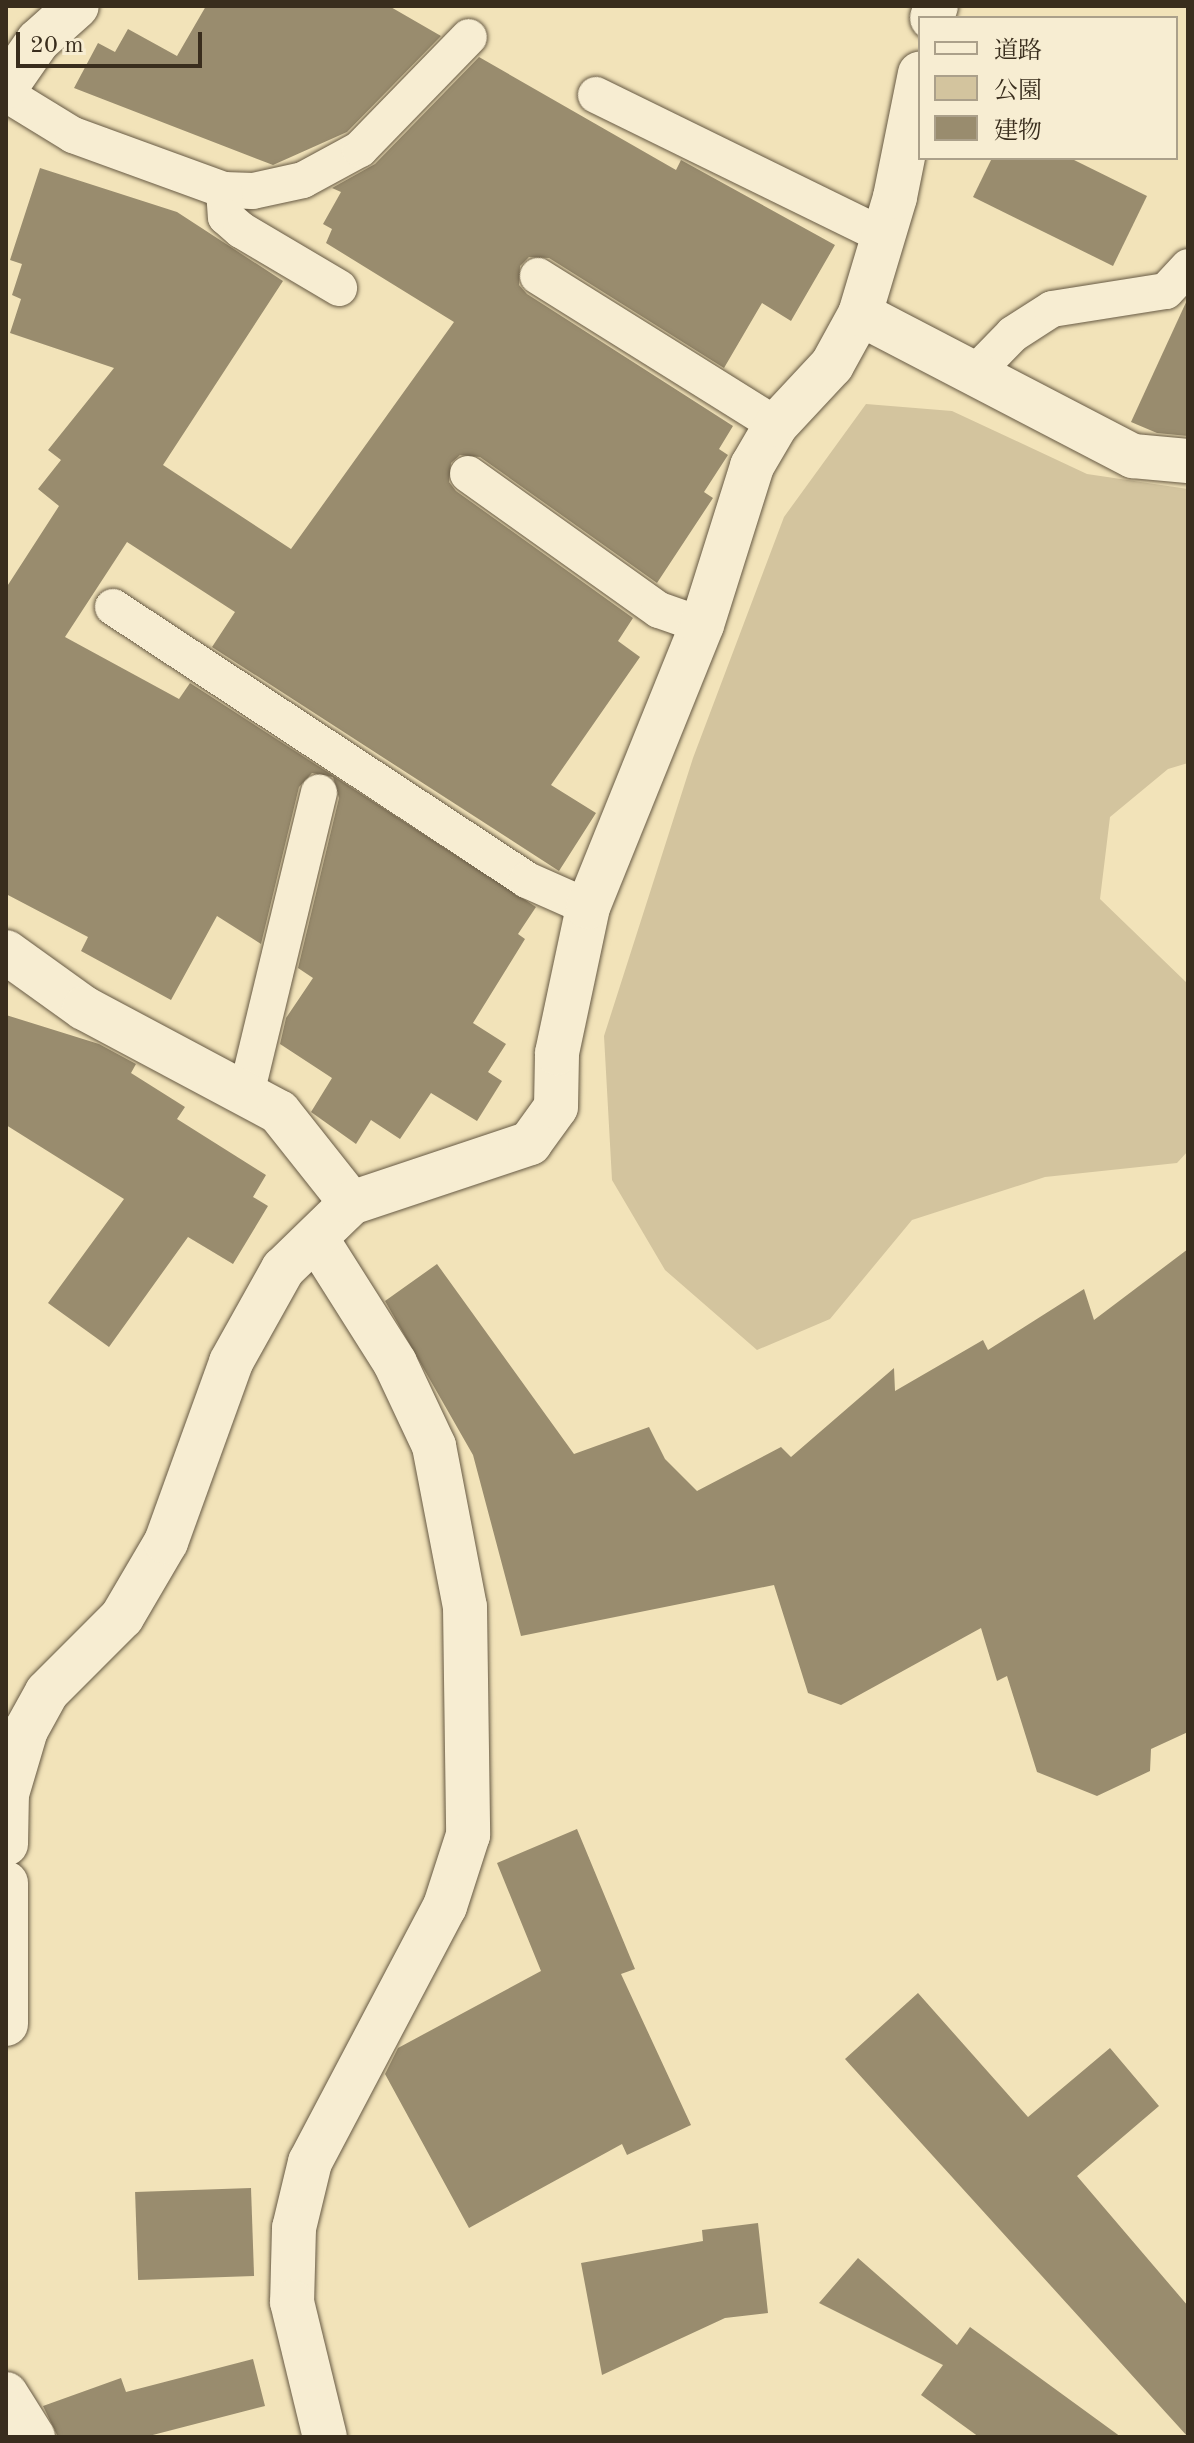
<!DOCTYPE html>
<html>
<head>
<meta charset="utf-8">
<style>
	body { margin:0 }
	#map { position:relative; width:1194px; height:2443px; overflow:hidden; background:#f2e3b9; font-family:"Old Standard TT","Noto Serif JP",serif }
	div>[style] { position:absolute }
	[style*='--x'] { left:calc(var(--x)*1px); top:calc(var(--y)*1px); width:calc(var(--w)*1px); rotate:calc(var(--a)*1deg) }
	.green>* { inset:0; background:#d3c49e }
	.building>* { inset:0; background:#998c6e; transform-origin:0 0 }
	.roads { filter:drop-shadow(0 0 2px #675a44) drop-shadow(0 0 2px #675a44) }
	.service>* { height:36px; margin:-18px; padding:0 18px; transform-origin:18px; border-radius:18px; background:#f7edd2 }
	.minor>* { height:44px; margin:-22px; padding:0 22px; transform-origin:22px; border-radius:22px; background:#f7edd2 }
	span { translate:-50% -50%; white-space:nowrap; text-align:center; line-height:1.15; -webkit-text-stroke:6px #f7edd2; paint-order:stroke }
	.frame { position:absolute; inset:0; border:8px solid #392d1d; pointer-events:none }
	.legend { position:absolute; left:918px; top:16px; width:260px; height:144px; box-sizing:border-box; background:#f7edd2; border:2px solid #aba08a; margin:0; padding:10px 14px; list-style:none; font-size:24px; color:#392d1d }
	.legend li { display:flex; align-items:center; gap:16px; height:40px }
	.legend b { width:40px; border:2px solid #aba08a }
	.scale { position:absolute; left:16px; top:32px; width:186px; height:36px; box-sizing:border-box; border:4px solid #392d1d; border-top:0; padding-left:10px; font-size:24px; line-height:28px; white-space:nowrap; color:#392d1d; -webkit-text-stroke:6px #f7edd2; paint-order:stroke }
</style>
</head>
<body>
<div id="map">
	<div class="green">
		<div style="clip-path:polygon(866px 404px,952px 411px,1087px 474px,1188px 489px,1188px 763px,1168px 769px,1110px 817px,1100px 899px,1188px 984px,1188px 1151px,1177px 1163px,1045px 1177px,912px 1220px,830px 1319px,757px 1350px,665px 1270px,612px 1180px,604px 1036px,693px 758px,784px 517px)"></div>
	</div>
	<div class="building">
		<div style="clip-path:polygon(206px 6px,389px 6px,441px 36px,347px 132px,273px 165px,74px 88px,98px 43px,115px 52px,128px 29px,177px 56px)"></div>
		<div style="clip-path:polygon(479px 57px,676px 170px,681px 160px,835px 245px,791px 321px,762px 303px,724px 368px,549px 258px,529px 257px,520px 266px,519px 285px,527px 294px,733px 426px,719px 449px,728px 455px,704px 492px,713px 498px,657px 583px,480px 457px,460px 455px,451px 463px,449px 482px,456px 491px,633px 618px,618px 641px,640px 657px,551px 785px,596px 813px,559px 871px,212px 647px,235px 612px,127px 542px,65px 637px,179px 699px,190px 683px,536px 907px,518px 934px,525px 939px,473px 1023px,506px 1044px,488px 1072px,502px 1081px,477px 1121px,431px 1093px,400px 1139px,371px 1120px,356px 1144px,311px 1112px,332px 1078px,280px 1044px,286px 1018px,313px 978px,298px 968px,339px 798px,333px 777px,312px 773px,299px 787px,261px 944px,217px 916px,171px 1000px,81px 951px,88px 937px,6px 894px,6px 588px,59px 506px,38px 489px,61px 460px,48px 450px,114px 368px,10px 333px,21px 299px,12px 295px,22px 264px,10px 260px,40px 168px,177px 212px,283px 281px,163px 465px,291px 549px,454px 322px,326px 243px,332px 229px,323px 224px,341px 192px,332px 188px,375px 164px)"></div>
		<div style="clip-path:polygon(992px 158px,1070px 158px,1147px 196px,1113px 266px,973px 197px)"></div>
		<div style="clip-path:polygon(1188px 298px,1188px 436px,1157px 433px,1131px 422px)"></div>
		<div style="clip-path:polygon(6px 1015px,99px 1044px,136px 1064px,131px 1073px,185px 1107px,177px 1119px,266px 1175px,253px 1197px,268px 1206px,233px 1264px,188px 1237px,109px 1347px,48px 1303px,124px 1199px,6px 1125px)"></div>
		<div style="clip-path:polygon(1188px 1249px,1188px 1732px,1151px 1749px,1150px 1771px,1097px 1796px,1037px 1772px,1007px 1676px,997px 1681px,981px 1628px,841px 1705px,808px 1693px,774px 1585px,521px 1636px,473px 1455px,385px 1301px,437px 1264px,574px 1454px,649px 1427px,665px 1459px,697px 1491px,781px 1447px,791px 1457px,894px 1368px,895px 1391px,983px 1340px,988px 1350px,1084px 1289px,1094px 1320px)"></div>
		<div style="clip-path:polygon(577px 1829px,635px 1969px,621px 1974px,691px 2125px,627px 2155px,622px 2144px,469px 2228px,385px 2074px,398px 2048px,541px 1971px,497px 1863px)"></div>
		<div style="clip-path:polygon(918px 1993px,1028px 2117px,1110px 2048px,1159px 2106px,1077px 2176px,1188px 2306px,1188px 2437px,845px 2059px)"></div>
		<div style="left:251px;top:2188px;width:88px;height:116px;rotate:88deg"></div>
		<div style="clip-path:polygon(758px 2223px,768px 2313px,725px 2318px,602px 2375px,581px 2263px,703px 2241px,702px 2230px)"></div>
		<div style="clip-path:polygon(858px 2258px,957px 2345px,970px 2327px,1121px 2437px,979px 2437px,921px 2395px,943px 2365px,819px 2303px)"></div>
		<div style="clip-path:polygon(253px 2359px,265px 2406px,145px 2437px,58px 2437px,43px 2406px,121px 2378px,126px 2392px)"></div>
	</div>
	<div class="roads">
		<div class="service">
			<div style="--x:6;--y:94;--w:79;--a:31.5"></div>
			<div style="--x:73;--y:135;--w:161;--a:20"></div>
			<div style="--x:224;--y:190;--w:29;--a:2"></div>
			<div style="--x:253;--y:191;--w:51;--a:-12.4"></div>
			<div style="--x:303;--y:180;--w:65;--a:-28.5"></div>
			<div style="--x:360;--y:149;--w:156;--a:-45.8"></div>
			<div style="--x:596;--y:95;--w:321;--a:26.1"></div>
			<div style="--x:224;--y:190;--w:27;--a:86"></div>
			<div style="--x:226;--y:217;--w:20;--a:41"></div>
			<div style="--x:241;--y:230;--w:114;--a:30.6"></div>
			<div style="--x:538;--y:276;--w:281;--a:32"></div>
			<div style="--x:973;--y:375;--w:57;--a:-45.7"></div>
			<div style="--x:1013;--y:334;--w:46;--a:-32.7"></div>
			<div style="--x:1052;--y:309;--w:115;--a:-9"></div>
			<div style="--x:1166;--y:291;--w:33;--a:-47"></div>
			<div style="--x:468;--y:474;--w:234;--a:35.5"></div>
			<div style="--x:659;--y:610;--w:46;--a:19.2"></div>
			<div style="--x:113;--y:607;--w:496;--a:33.4"></div>
			<div style="--x:527;--y:880;--w:67;--a:23.9"></div>
			<div style="--x:247;--y:1090;--w:306;--a:-76.4"></div>
		</div>
		<div class="minor">
			<div style="--x:932;--y:18;--w:13;--a:-72"></div>
			<div style="--x:6;--y:87;--w:56;--a:-55.2"></div>
			<div style="--x:38;--y:41;--w:52;--a:-41.9"></div>
			<div style="--x:860;--y:314;--w:308;--a:27.5"></div>
			<div style="--x:1133;--y:456;--w:55;--a:5.2"></div>
			<div style="--x:6;--y:952;--w:96;--a:35.7"></div>
			<div style="--x:84;--y:1008;--w:221;--a:28.1"></div>
			<div style="--x:279;--y:1112;--w:116;--a:51.6"></div>
			<div style="--x:316;--y:1238;--w:148;--a:57.7"></div>
			<div style="--x:395;--y:1363;--w:92;--a:64.8"></div>
			<div style="--x:434;--y:1446;--w:164;--a:79.1"></div>
			<div style="--x:465;--y:1607;--w:228;--a:89.2"></div>
			<div style="--x:468;--y:1835;--w:75;--a:107.9"></div>
			<div style="--x:445;--y:1906;--w:289;--a:117.8"></div>
			<div style="--x:310;--y:2162;--w:68;--a:103.6"></div>
			<div style="--x:294;--y:2228;--w:74;--a:91.5"></div>
			<div style="--x:292;--y:2302;--w:139;--a:76.3"></div>
			<div style="--x:6;--y:1844;--w:50;--a:-88.9"></div>
			<div style="--x:7;--y:1794;--w:67;--a:-73.5"></div>
			<div style="--x:26;--y:1730;--w:43;--a:-61.1"></div>
			<div style="--x:47;--y:1692;--w:106;--a:-45"></div>
			<div style="--x:122;--y:1617;--w:87;--a:-59.6"></div>
			<div style="--x:166;--y:1542;--w:191;--a:-70.1"></div>
			<div style="--x:231;--y:1362;--w:107;--a:-60.8"></div>
			<div style="--x:283;--y:1269;--w:95;--a:-44.1"></div>
			<div style="--x:351;--y:1203;--w:189;--a:-18.5"></div>
			<div style="--x:530;--y:1143;--w:44;--a:-54.2"></div>
			<div style="--x:556;--y:1107;--w:54;--a:-88.9"></div>
			<div style="--x:557;--y:1053;--w:149;--a:-78"></div>
			<div style="--x:588;--y:907;--w:304;--a:-68"></div>
			<div style="--x:702;--y:625;--w:167;--a:-72.5"></div>
			<div style="--x:752;--y:466;--w:48;--a:-59.7"></div>
			<div style="--x:776;--y:425;--w:82;--a:-47"></div>
			<div style="--x:832;--y:365;--w:58;--a:-61.2"></div>
			<div style="--x:860;--y:314;--w:122;--a:-73.3"></div>
			<div style="--x:895;--y:197;--w:126;--a:-78.6"></div>
			<div style="--x:6;--y:1883;--w:141;--a:90"></div>
			<div style="--x:6;--y:2394;--w:51;--a:57.9"></div>
		</div>
	</div>
	<div class="frame"></div>
	<ul class="legend">
	<li><b style="height:10px;background:#f7edd2"></b>道路</li>
	<li><b style="height:22px;background:#d3c49e"></b>公園</li>
	<li><b style="height:22px;background:#998c6e"></b>建物</li>
	</ul>
	<div class="scale">20 m</div>
</div>
</body>
</html>
